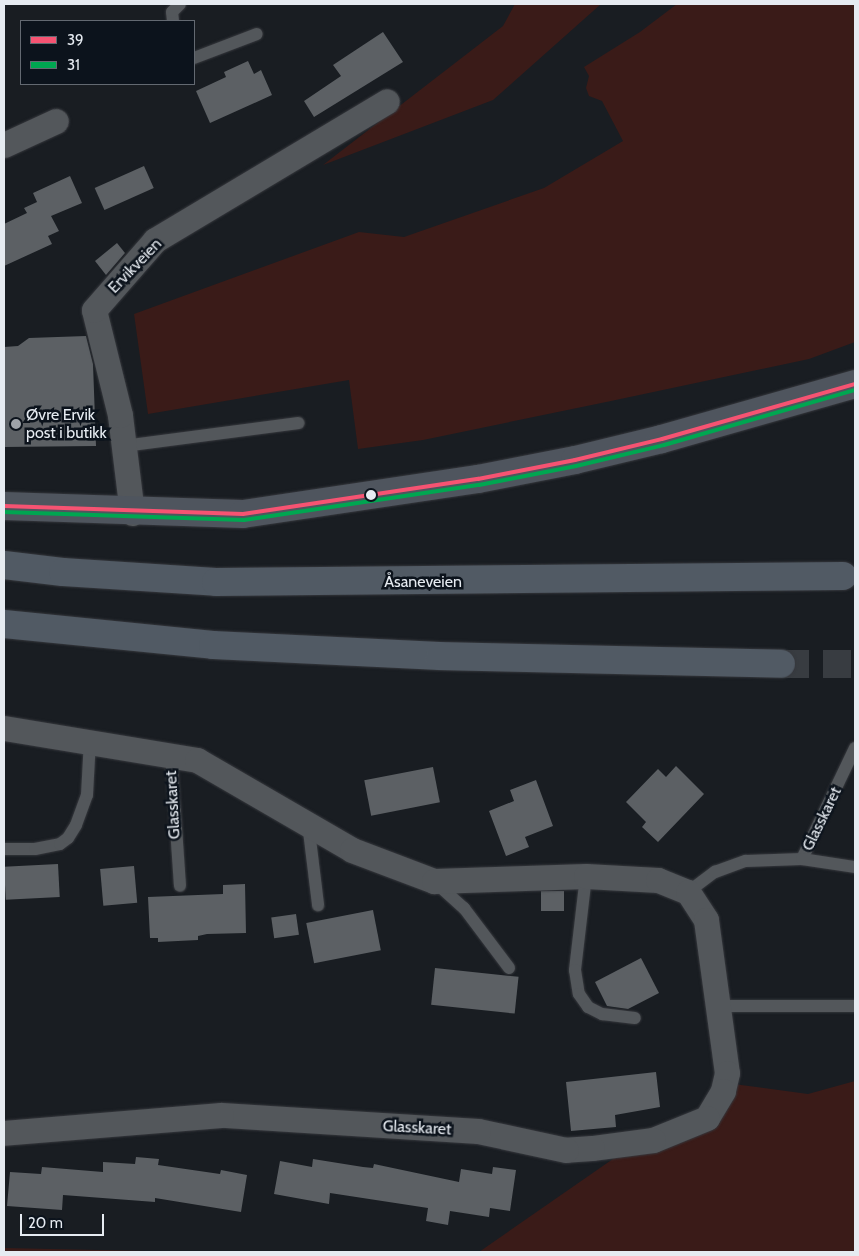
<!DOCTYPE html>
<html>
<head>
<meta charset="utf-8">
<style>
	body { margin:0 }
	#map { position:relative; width:859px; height:1256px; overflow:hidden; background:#191d22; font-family:Cabin,sans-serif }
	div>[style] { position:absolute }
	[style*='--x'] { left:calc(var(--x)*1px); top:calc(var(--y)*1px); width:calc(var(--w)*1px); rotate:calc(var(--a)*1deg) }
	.green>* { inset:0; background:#3a1b18 }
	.building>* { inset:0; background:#5c6064; transform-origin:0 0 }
	.highway-tunnel>* { height:28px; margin-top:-14px; transform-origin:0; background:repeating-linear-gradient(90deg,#383c41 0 28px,transparent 0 42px) }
	.roads { filter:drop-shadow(0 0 1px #36383d) drop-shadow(0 0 1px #36383d) }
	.lane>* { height:12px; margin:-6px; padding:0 6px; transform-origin:6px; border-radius:6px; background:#53575b }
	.street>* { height:25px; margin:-12.5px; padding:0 12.5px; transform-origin:12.5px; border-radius:12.5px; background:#53575b }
	.primary>* { height:28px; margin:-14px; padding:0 14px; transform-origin:14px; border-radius:14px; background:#4f555e }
	.highway>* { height:28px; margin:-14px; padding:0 14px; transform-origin:14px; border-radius:14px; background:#515a64 }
	.bus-1>* { height:4px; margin:-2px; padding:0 2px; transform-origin:2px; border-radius:2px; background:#f65372 }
	.bus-2>* { height:4px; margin:-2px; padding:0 2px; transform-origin:2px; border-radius:2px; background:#00a651 }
	.dots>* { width:14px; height:14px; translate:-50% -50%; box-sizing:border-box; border:2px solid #0c131c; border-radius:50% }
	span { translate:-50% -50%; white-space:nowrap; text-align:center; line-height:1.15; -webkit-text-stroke:5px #0c131c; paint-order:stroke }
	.street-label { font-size:16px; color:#e6ebf1 }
	.poi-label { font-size:16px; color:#e6ebf1 }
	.left { translate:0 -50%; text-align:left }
	.frame { position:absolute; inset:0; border:5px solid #e6ebf1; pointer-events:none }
	.legend { position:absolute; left:20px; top:20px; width:175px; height:65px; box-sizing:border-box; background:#0c131c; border:1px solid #636971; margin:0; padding:6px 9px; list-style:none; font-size:15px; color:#e6ebf1 }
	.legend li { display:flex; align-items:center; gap:10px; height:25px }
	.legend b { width:25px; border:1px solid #636971 }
	.scale { position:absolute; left:20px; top:1214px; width:84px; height:22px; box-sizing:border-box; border:2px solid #e6ebf1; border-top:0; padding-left:6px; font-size:15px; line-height:18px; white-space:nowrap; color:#e6ebf1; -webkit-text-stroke:4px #0c131c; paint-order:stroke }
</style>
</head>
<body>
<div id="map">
	<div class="green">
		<div style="clip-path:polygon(515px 4px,601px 4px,493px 100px,323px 165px,503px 26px)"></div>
		<div style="clip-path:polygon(677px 4px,855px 4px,855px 342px,809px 359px,611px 401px,423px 440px,358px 449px,349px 380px,148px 414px,134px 314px,359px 232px,404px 237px,544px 188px,623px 141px,602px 101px,589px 96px,586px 88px,589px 76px,584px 67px,640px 32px)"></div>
		<div style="clip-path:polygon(855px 1081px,855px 1252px,479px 1252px,623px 1152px,690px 1136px,726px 1083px,808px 1094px)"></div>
		<div style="clip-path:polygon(4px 1248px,193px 1252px,4px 1252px)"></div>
	</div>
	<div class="building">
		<div style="clip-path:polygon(383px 32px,403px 62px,314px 117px,304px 101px,341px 76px,333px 65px)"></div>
		<div style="clip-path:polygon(248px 61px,254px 74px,261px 70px,272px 95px,210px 123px,196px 91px,226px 77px,224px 72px)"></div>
		<div style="left:144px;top:166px;width:24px;height:54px;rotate:66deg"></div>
		<div style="clip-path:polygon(70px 176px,82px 203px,51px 216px,59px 231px,48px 236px,52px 244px,4px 266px,4px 224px,27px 213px,24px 208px,37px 202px,33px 193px)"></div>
		<div style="clip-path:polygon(117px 243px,125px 253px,106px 275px,95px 261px)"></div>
		<div style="clip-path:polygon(86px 336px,93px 364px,96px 446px,4px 447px,4px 347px,18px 346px,29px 338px)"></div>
		<div style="clip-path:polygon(676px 766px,704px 794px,658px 842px,642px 827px,646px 822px,626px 802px,658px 769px,666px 777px)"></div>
		<div style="left:433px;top:767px;width:36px;height:70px;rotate:79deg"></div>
		<div style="clip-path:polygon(536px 780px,553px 826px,525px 837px,529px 847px,506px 856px,489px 811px,514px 801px,510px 790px)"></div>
		<div style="left:58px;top:864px;width:33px;height:54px;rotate:87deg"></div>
		<div style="left:134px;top:866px;width:37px;height:34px;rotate:85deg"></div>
		<div style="clip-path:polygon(245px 884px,246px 933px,207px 934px,198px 936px,198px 940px,158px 942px,158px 938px,150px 938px,148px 897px,223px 894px,223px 885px)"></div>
		<div style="left:564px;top:891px;width:20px;height:23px;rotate:90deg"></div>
		<div style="left:373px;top:910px;width:41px;height:68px;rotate:79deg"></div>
		<div style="left:296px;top:914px;width:21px;height:25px;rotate:82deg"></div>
		<div style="clip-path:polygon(641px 958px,659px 993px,628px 1009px,607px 1006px,595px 982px)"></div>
		<div style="left:435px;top:968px;width:84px;height:37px;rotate:6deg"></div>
		<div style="clip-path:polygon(656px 1072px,660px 1107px,615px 1115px,616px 1127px,571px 1131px,566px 1082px)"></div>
		<div style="clip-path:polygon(136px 1157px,159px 1159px,158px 1165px,220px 1174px,221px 1170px,247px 1175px,241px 1212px,155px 1198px,155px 1202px,63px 1195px,62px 1210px,7px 1206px,10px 1172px,41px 1174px,42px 1167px,103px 1172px,103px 1162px,135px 1164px)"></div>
		<div style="clip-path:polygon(313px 1159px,363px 1167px,373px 1168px,374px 1164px,459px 1182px,461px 1169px,492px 1174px,493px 1167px,516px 1170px,510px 1211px,490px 1208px,489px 1217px,450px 1211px,448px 1225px,426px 1221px,428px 1208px,330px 1193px,329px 1204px,274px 1194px,280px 1161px,312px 1167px)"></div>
	</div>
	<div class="highway-tunnel">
		<div style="--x:781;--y:664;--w:74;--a:0"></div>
	</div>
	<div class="roads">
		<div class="lane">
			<div style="--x:173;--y:21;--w:9;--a:-96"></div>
			<div style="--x:172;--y:12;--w:11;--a:-45"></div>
			<div style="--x:194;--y:58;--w:67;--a:-20.9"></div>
			<div style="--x:124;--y:446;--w:176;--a:-7.5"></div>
			<div style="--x:171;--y:754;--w:132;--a:86.1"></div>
			<div style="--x:308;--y:823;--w:83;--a:83"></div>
			<div style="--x:4;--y:849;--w:31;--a:0"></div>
			<div style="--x:35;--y:849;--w:25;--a:-11"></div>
			<div style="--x:60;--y:844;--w:10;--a:-37"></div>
			<div style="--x:68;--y:838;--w:15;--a:-58"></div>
			<div style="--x:76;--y:825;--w:32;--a:-70"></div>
			<div style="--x:87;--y:795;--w:55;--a:-86.9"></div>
			<div style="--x:802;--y:859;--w:123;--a:-64.5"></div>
			<div style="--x:586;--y:876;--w:95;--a:96.7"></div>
			<div style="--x:575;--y:970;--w:24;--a:81"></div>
			<div style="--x:579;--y:994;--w:16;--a:55"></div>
			<div style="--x:588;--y:1007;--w:16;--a:27"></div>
			<div style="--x:602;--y:1014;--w:33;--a:7"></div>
			<div style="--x:436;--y:883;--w:38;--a:42"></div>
			<div style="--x:464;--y:908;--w:75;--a:53.1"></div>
			<div style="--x:688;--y:892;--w:34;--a:-37"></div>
			<div style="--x:715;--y:872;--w:33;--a:-20"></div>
			<div style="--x:746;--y:861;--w:56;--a:-2"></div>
			<div style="--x:802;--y:859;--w:54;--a:8.6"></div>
			<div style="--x:716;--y:1006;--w:139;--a:0"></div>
		</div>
		<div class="street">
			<div style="--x:4;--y:145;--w:57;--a:-24.8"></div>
			<div style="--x:132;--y:513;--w:99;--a:-97"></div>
			<div style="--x:120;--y:415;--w:108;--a:-103.9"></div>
			<div style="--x:94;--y:310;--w:93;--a:-48.9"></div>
			<div style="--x:155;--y:240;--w:270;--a:-30.9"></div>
			<div style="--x:4;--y:728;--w:196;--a:9.4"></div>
			<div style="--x:197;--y:760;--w:179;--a:30.1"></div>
			<div style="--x:352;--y:850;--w:88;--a:20.7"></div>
			<div style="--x:434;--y:881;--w:152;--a:-1.9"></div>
			<div style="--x:586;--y:876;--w:72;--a:3.2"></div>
			<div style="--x:658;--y:880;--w:32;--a:22"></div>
			<div style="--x:688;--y:892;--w:33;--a:57"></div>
			<div style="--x:706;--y:920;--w:154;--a:82.2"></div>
			<div style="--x:727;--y:1073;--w:18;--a:103"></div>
			<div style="--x:723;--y:1091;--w:31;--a:121"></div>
			<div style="--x:707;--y:1118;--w:58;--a:157.8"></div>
			<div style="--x:653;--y:1140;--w:62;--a:172.5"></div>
			<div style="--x:592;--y:1148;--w:26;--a:176"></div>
			<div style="--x:566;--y:1150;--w:90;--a:-167.8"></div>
			<div style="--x:478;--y:1131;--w:257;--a:-176.4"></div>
			<div style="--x:221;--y:1115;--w:218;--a:175.3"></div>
		</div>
		<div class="primary">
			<div style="--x:4;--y:506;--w:239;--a:1.9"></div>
			<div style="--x:243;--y:514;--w:238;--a:-8.5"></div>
			<div style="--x:478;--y:479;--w:99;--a:-11.1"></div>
			<div style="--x:575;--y:460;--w:89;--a:-13.6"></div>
			<div style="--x:662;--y:439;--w:201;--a:-15.9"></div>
		</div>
		<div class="highway">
			<div style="--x:4;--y:565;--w:59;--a:6.8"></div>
			<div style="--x:63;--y:572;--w:153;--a:3.7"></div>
			<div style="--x:216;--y:582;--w:627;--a:-0.55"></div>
			<div style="--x:4;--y:624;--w:210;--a:5.7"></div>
			<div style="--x:213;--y:645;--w:227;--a:2.8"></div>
			<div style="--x:440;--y:656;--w:341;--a:1.3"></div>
		</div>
	</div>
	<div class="bus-1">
		<div style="--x:4;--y:506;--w:239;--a:1.9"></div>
		<div style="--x:243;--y:514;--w:238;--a:-8.5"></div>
		<div style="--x:478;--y:479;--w:99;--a:-11.1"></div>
		<div style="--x:575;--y:460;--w:89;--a:-13.6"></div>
		<div style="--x:662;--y:439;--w:201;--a:-15.9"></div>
	</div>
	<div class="bus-2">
		<div style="--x:4;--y:512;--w:240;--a:1.9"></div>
		<div style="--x:244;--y:520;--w:238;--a:-8.5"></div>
		<div style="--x:479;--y:485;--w:99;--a:-11.1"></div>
		<div style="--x:576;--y:466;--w:90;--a:-13.4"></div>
		<div style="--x:664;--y:445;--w:199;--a:-16.1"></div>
	</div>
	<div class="dots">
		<div style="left:16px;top:424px;background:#9ea3a9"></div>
		<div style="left:371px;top:495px;background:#e6ebf1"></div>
	</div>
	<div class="street-label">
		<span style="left:135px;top:266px;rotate:-46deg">Ervikveien</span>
		<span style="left:423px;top:582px">Åsaneveien</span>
		<span style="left:173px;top:805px;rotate:-93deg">Glasskaret</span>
		<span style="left:822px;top:819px;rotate:-64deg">Glasskaret</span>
		<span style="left:417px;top:1128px;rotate:3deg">Glasskaret</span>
	</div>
	<div class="poi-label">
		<span class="left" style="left:26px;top:424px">Øvre Ervik<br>post i butikk</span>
	</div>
	<div class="frame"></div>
	<ul class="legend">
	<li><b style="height:6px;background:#f65372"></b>39</li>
	<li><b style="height:6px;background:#00a651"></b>31</li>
	</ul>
	<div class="scale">20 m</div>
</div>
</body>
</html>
